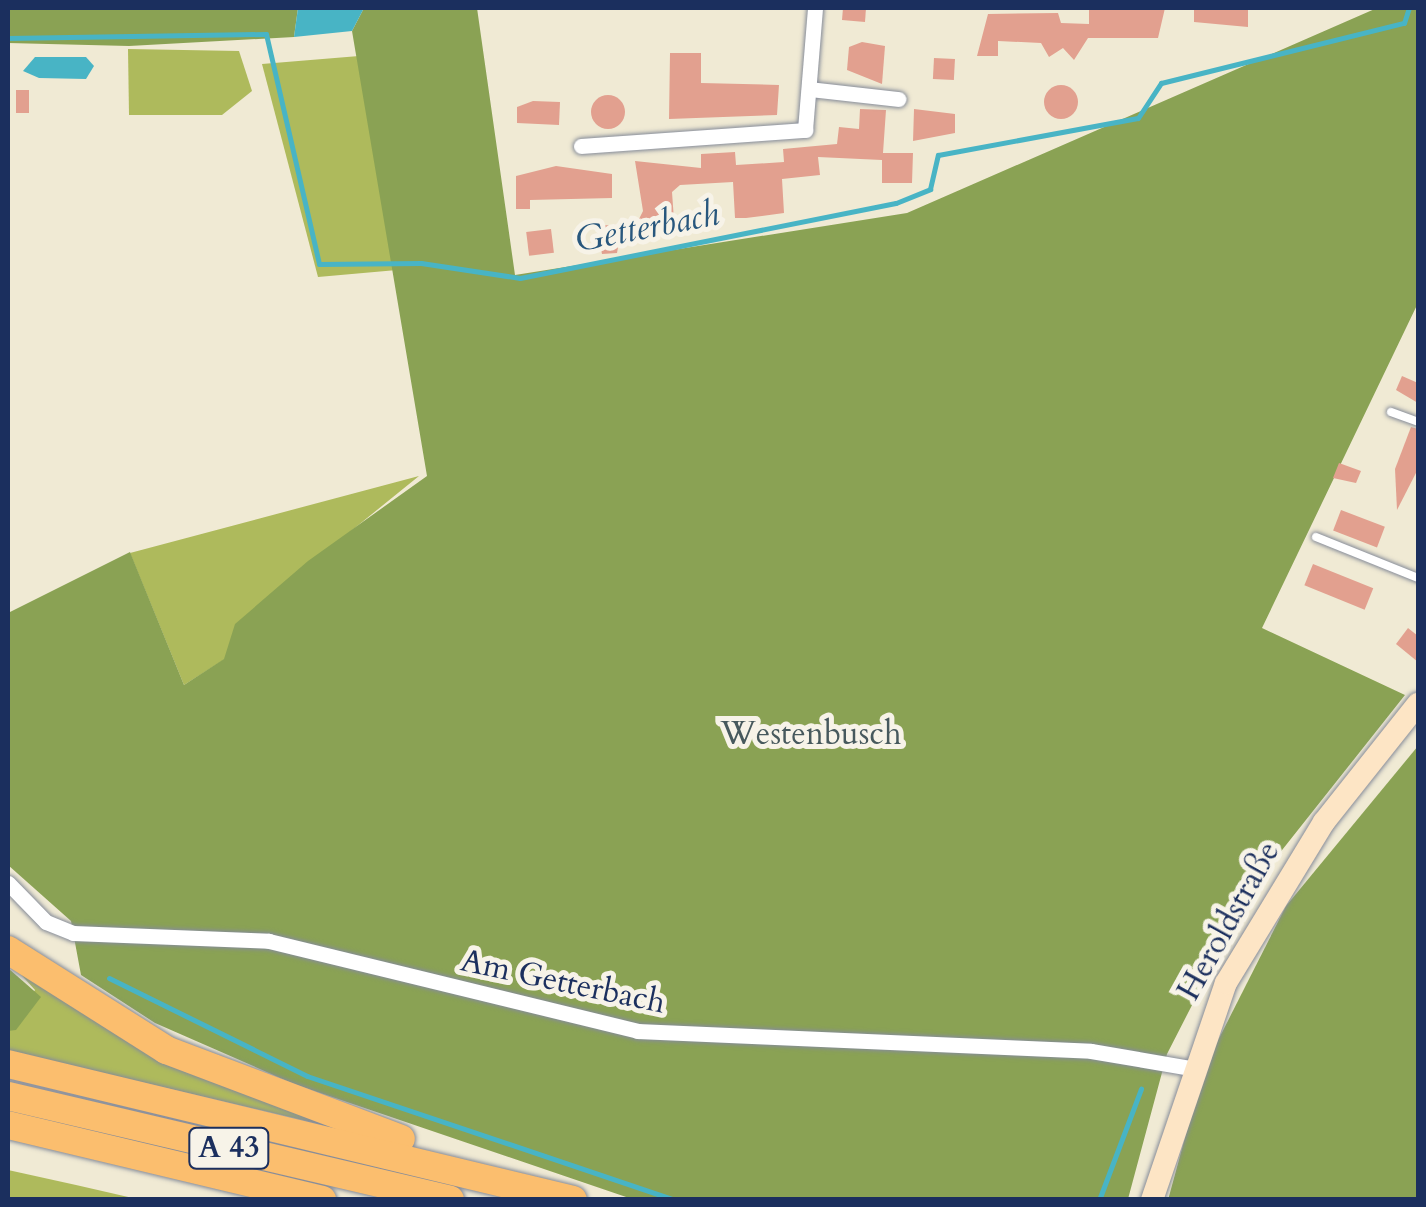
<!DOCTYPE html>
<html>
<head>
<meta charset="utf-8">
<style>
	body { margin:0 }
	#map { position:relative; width:1426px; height:1207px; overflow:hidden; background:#f0ead4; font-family:Cardo,serif }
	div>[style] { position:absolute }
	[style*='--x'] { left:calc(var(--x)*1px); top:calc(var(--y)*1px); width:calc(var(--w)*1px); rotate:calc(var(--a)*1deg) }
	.green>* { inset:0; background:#aeba5c }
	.forest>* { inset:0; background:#8aa254 }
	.water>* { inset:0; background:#48b4c5 }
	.stream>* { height:5px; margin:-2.5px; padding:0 2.5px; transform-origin:2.5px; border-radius:2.5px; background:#48b4c5 }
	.building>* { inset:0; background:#e2a08f; transform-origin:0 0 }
	.round { border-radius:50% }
	.roads { filter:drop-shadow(0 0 2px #868c99) drop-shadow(0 0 2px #868c99) }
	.service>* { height:8px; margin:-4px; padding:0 4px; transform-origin:4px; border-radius:4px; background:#fff }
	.minor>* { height:15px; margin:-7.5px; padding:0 7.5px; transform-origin:7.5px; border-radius:7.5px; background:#fff }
	.secondary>* { height:22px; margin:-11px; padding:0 11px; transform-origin:11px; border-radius:11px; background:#fde5c5 }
	.motorway>* { height:28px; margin:-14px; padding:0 14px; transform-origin:14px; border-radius:14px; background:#fbbe6e }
	span { translate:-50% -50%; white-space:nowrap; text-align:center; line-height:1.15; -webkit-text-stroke:10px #f7f3e8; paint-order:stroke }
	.shield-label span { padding:2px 8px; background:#f7f3e8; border:2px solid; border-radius:8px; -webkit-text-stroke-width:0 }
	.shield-label { font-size:30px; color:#1b2f5e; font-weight:700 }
	.park-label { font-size:32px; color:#47595d }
	.street-label { font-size:32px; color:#1b2f5e }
	.water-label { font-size:35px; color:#28577d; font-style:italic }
	.frame { position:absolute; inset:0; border:10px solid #1b2f5e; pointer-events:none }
</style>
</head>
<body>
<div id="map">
	<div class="green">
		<div style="clip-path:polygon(128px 49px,239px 51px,252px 91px,222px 115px,129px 115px)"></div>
		<div style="clip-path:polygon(359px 56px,397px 270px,318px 277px,262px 64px)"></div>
		<div style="clip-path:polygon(419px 476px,236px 624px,225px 659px,184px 685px,130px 553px)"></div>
		<div style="clip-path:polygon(8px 960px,320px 1121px,320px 1124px,8px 1051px,8px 1031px,35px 990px)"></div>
		<div style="clip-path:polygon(8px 1170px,76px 1185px,137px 1199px,8px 1199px)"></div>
	</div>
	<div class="forest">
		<div style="clip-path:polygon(8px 8px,298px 8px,294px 37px,129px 46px,8px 43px)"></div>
		<div style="clip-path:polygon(364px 8px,477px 8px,515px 275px,907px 213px,1377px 8px,1418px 8px,1418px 303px,1262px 628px,1405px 695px,1252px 888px,1167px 1054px,1128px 1199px,632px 1199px,294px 1084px,155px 1023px,81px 975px,71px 921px,8px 865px,8px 613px,130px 552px,184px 685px,224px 659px,235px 624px,308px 561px,427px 476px,352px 31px)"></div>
		<div style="clip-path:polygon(1418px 746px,1418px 1199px,1168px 1200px,1204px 1068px,1286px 906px)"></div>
		<div style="clip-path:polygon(8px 968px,41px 997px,16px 1030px,8px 1031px)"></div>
	</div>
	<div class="water">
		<div style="clip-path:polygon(298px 8px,364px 8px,352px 31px,294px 37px)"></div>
		<div style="clip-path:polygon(35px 57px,86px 57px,94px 66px,86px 79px,39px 78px,23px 71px)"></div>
	</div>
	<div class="stream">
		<div style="--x:8;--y:38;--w:258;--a:-0.9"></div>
		<div style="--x:266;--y:34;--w:236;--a:77"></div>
		<div style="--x:319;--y:264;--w:102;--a:-0.6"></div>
		<div style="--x:421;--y:263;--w:100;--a:8.6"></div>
		<div style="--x:520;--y:278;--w:383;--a:-11.3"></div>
		<div style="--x:896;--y:203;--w:37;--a:-22"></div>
		<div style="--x:930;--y:189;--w:35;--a:-77"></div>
		<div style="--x:938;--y:155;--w:203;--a:-10.5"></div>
		<div style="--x:1138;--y:118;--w:42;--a:-56.7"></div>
		<div style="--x:1161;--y:83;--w:250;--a:-13.9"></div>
		<div style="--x:1404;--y:23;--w:16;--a:-72"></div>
		<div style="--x:109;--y:978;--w:221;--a:26.3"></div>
		<div style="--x:307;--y:1076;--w:388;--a:18.6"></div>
		<div style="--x:1099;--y:1200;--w:119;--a:-69.3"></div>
	</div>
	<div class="building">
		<div style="clip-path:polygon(843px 8px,866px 8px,865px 22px,842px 20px)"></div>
		<div style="clip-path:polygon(1165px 8px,1158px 38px,1088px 38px,1074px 60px,1063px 48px,1049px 57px,1041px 43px,998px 41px,998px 56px,977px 56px,988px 14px,1058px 13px,1061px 23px,1089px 24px,1089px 10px)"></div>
		<div style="clip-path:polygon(1194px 8px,1248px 8px,1248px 27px,1194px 22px)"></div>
		<div style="clip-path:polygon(862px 42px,885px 46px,882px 84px,847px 70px,849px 47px)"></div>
		<div style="clip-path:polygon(670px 53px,701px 53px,701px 83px,779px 85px,777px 115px,669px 119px)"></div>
		<div style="left:934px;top:58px;width:21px;height:21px;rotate:3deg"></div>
		<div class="round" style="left:1044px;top:85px;width:34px;height:34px"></div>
		<div style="left:16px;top:90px;width:13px;height:23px"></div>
		<div class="round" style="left:591px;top:95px;width:34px;height:34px"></div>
		<div style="clip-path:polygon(533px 101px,560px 102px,559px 125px,517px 123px,517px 107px)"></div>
		<div style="clip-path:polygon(860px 109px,886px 110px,883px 153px,913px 153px,912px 183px,882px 183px,882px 160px,818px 157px,820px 175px,782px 179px,784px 213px,746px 218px,735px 218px,733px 182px,680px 185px,672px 192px,675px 234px,620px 236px,617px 253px,602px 254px,596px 226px,637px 223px,643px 211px,635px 161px,701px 168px,701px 154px,735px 152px,736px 165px,784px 162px,783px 149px,837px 144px,839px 127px,859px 129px)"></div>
		<div style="clip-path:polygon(914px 109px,955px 114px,955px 133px,913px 141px)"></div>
		<div style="clip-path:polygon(556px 166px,612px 174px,612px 198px,530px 200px,530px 209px,516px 209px,516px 176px)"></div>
		<div style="left:551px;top:229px;width:24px;height:25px;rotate:83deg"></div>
		<div style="clip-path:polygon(1402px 376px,1418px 383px,1418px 403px,1396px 390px)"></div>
		<div style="clip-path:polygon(1411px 427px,1418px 429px,1418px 469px,1397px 510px,1395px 469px)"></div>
		<div style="clip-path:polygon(1339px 463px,1361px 471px,1356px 483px,1333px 478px)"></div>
		<div style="left:1341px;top:510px;width:47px;height:22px;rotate:21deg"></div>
		<div style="left:1313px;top:564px;width:65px;height:23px;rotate:22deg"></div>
		<div style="clip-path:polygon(1408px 628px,1418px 636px,1418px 662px,1396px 644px)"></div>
	</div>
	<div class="roads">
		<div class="service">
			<div style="--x:1391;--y:412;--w:29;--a:20"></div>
			<div style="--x:1316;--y:537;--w:110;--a:21.9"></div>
		</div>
		<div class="minor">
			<div style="--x:809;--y:89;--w:90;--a:6.4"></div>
			<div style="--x:581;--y:146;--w:225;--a:-4.1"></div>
			<div style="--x:805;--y:130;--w:122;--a:-85.3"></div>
			<div style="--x:8;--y:883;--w:54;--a:45.7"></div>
			<div style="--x:46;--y:922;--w:29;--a:22"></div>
			<div style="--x:73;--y:933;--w:196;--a:2.3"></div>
			<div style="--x:269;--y:941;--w:379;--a:13.7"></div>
			<div style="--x:637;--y:1031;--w:454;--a:2.5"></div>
			<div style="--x:1091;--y:1051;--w:100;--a:9.7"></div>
		</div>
		<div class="secondary">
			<div style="--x:1152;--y:1200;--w:229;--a:-71.2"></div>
			<div style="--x:1226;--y:983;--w:188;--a:-58.7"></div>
			<div style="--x:1324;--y:822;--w:151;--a:-51.5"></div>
		</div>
		<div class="motorway">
			<div style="--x:8;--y:950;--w:187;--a:32.3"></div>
			<div style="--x:166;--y:1050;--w:251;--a:20.7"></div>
			<div style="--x:8;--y:1064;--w:581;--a:13.53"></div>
			<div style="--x:8;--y:1096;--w:454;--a:13.2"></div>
			<div style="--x:8;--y:1125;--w:323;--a:13.4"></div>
		</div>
	</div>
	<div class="shield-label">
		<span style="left:229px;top:1148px">A 43</span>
	</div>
	<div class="park-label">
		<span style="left:811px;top:734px">Westenbusch</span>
	</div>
	<div class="street-label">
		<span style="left:1229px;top:921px;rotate:-61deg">Heroldstraße</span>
		<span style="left:563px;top:982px;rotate:12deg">Am Getterbach</span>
	</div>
	<div class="water-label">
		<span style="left:647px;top:227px;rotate:-11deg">Getterbach</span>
	</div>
	<div class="frame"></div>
</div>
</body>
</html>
